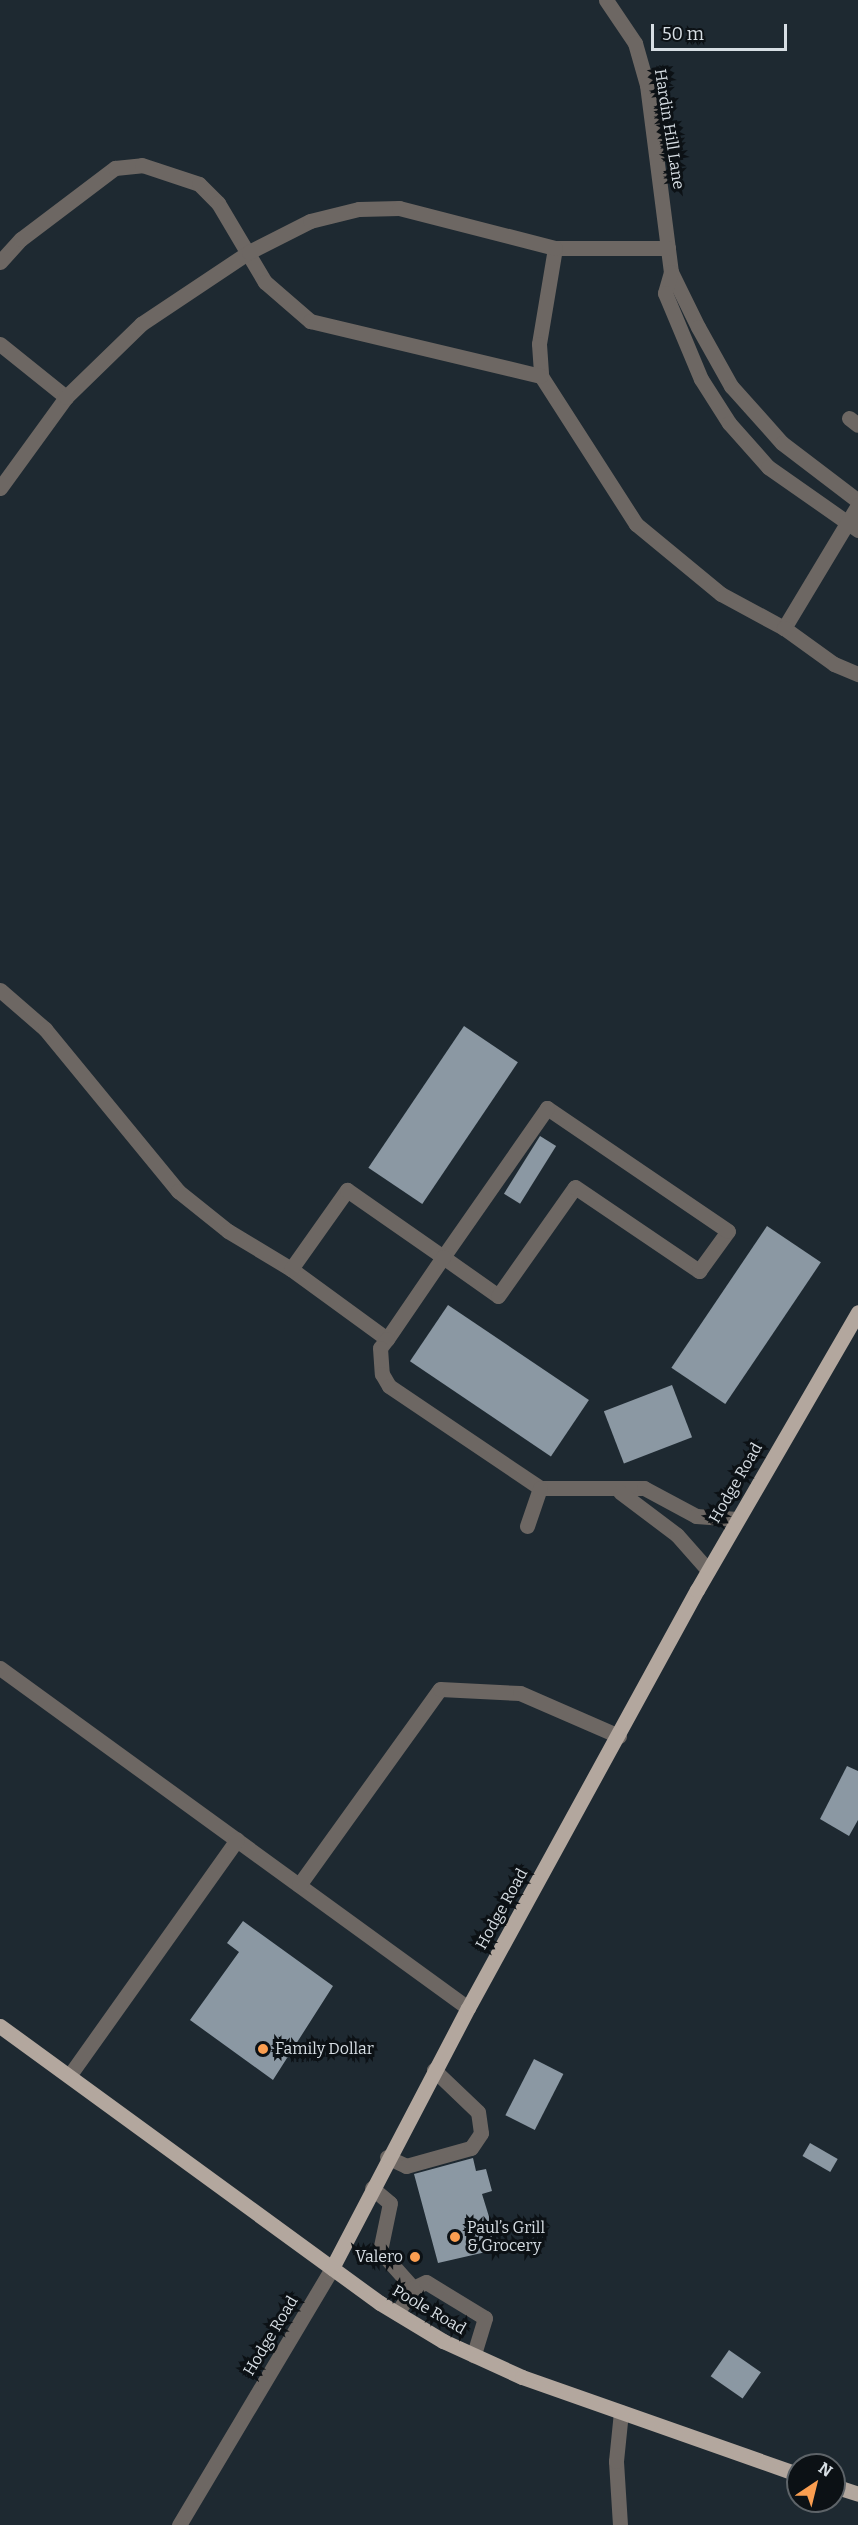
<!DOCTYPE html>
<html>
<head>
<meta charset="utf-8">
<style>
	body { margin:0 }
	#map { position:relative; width:858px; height:2525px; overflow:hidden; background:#1e2931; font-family:Bitter,serif }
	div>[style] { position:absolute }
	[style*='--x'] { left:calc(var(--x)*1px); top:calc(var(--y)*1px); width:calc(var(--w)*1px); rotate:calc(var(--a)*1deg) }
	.building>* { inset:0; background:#8b98a3; transform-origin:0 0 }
	.minor>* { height:15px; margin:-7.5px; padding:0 7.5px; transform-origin:7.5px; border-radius:7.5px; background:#6d6763 }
	.major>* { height:15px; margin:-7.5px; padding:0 7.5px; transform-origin:7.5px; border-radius:7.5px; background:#b3a79e }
	.dots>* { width:16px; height:16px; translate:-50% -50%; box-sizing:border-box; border:3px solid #0c1115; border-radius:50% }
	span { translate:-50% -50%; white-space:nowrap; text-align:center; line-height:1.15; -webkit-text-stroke:6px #0c1115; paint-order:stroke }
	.street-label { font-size:16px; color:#d7dee4 }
	.poi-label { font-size:16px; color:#d7dee4 }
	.left { translate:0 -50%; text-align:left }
	.right { translate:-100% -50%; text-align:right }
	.north { position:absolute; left:786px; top:2453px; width:60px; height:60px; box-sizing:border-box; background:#0c1115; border:2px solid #5d6368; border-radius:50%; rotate:35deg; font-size:16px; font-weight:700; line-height:24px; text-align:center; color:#d7dee4 }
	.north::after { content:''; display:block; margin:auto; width:21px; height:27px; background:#fb9e50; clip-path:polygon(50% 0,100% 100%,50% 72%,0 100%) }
	.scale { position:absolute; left:651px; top:24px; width:136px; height:27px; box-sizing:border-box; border:3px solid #d7dee4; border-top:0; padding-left:8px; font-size:18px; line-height:21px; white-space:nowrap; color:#d7dee4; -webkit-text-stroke:4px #0c1115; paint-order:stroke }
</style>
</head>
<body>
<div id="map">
	<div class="building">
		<div style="left:464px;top:1026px;width:65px;height:171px;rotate:34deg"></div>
		<div style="left:540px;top:1136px;width:19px;height:68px;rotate:32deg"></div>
		<div style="left:767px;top:1226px;width:65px;height:171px;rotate:34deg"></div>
		<div style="left:448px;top:1305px;width:170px;height:68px;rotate:34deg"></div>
		<div style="left:672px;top:1385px;width:56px;height:73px;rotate:69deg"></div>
		<div style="clip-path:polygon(847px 1766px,858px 1771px,858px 1820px,849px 1836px,820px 1819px)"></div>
		<div style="clip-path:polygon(243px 1921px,333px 1986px,273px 2080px,190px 2020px,239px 1952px,227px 1943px)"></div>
		<div style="left:534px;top:2059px;width:33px;height:63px;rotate:27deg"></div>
		<div style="left:810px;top:2143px;width:32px;height:15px;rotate:30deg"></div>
		<div style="clip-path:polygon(473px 2158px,476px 2171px,486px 2169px,492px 2191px,482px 2194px,499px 2249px,438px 2263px,414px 2174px)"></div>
		<div style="left:729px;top:2350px;width:39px;height:32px;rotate:35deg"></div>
	</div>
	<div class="minor">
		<div style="--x:606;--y:0;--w:52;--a:56"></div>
		<div style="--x:635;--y:43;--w:44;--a:74.1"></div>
		<div style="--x:647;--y:85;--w:189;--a:82.7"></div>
		<div style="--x:671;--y:272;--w:61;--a:63.9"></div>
		<div style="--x:698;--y:327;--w:68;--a:60.8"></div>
		<div style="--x:731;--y:386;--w:76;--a:48.2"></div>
		<div style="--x:782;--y:443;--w:96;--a:37.3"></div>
		<div style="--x:668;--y:248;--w:113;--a:180"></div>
		<div style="--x:555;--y:248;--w:97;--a:99.5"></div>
		<div style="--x:539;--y:344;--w:32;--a:86"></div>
		<div style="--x:541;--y:376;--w:176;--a:57.3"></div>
		<div style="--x:636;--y:524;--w:110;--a:39.5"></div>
		<div style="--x:721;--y:594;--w:72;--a:28.4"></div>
		<div style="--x:0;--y:262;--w:31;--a:-48"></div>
		<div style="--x:21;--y:239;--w:118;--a:-37.1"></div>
		<div style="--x:115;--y:168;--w:27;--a:-6"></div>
		<div style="--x:142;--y:165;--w:60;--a:18.4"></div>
		<div style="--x:199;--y:184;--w:27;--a:45"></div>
		<div style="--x:218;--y:203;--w:92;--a:59.3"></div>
		<div style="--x:265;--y:282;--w:60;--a:40.9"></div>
		<div style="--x:310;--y:321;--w:237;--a:13.4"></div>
		<div style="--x:671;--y:272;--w:22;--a:106"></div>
		<div style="--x:665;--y:293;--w:93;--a:67.3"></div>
		<div style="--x:701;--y:379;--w:52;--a:57.5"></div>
		<div style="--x:729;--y:423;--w:59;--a:48.4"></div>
		<div style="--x:768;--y:467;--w:110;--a:35"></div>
		<div style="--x:0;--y:344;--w:85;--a:38.8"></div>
		<div style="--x:849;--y:418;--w:11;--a:38"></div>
		<div style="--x:0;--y:488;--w:112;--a:-54"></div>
		<div style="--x:66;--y:397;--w:105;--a:-44.2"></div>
		<div style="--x:141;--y:324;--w:130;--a:-33.7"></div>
		<div style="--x:249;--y:252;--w:68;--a:-26.9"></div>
		<div style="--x:310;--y:221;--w:50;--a:-13.8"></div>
		<div style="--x:359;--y:209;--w:40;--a:-1.4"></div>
		<div style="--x:399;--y:208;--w:161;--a:14.4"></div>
		<div style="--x:858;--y:505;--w:144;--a:121"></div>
		<div style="--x:784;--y:628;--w:62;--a:35.8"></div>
		<div style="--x:834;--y:664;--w:26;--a:23"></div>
		<div style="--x:0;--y:990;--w:60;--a:40.9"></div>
		<div style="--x:45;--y:1029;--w:210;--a:50.6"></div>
		<div style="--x:178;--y:1191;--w:64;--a:38.7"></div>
		<div style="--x:228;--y:1231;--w:74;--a:31.1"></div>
		<div style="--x:387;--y:1339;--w:119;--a:-143.9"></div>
		<div style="--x:291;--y:1269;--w:97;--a:-54.7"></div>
		<div style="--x:347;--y:1190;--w:117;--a:34.9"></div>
		<div style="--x:443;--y:1257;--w:67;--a:35.3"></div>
		<div style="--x:498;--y:1296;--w:133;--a:-54.8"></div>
		<div style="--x:575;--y:1187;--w:150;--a:34.1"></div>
		<div style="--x:699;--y:1271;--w:49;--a:-54.1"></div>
		<div style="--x:728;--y:1231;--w:219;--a:-145.8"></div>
		<div style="--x:547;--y:1108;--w:182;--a:124.9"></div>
		<div style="--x:443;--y:1257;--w:99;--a:124.3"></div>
		<div style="--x:387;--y:1339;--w:11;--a:128"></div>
		<div style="--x:380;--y:1348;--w:26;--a:86"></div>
		<div style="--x:382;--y:1374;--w:14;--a:60"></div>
		<div style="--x:389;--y:1386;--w:182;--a:34"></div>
		<div style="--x:540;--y:1488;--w:104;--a:0"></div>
		<div style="--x:644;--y:1488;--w:59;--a:28.3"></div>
		<div style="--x:696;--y:1516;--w:41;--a:4.2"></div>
		<div style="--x:620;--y:1492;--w:71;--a:37"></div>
		<div style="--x:677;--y:1535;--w:47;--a:48.5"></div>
		<div style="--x:527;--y:1526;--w:40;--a:-71.1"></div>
		<div style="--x:0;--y:1668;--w:578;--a:36"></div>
		<div style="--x:299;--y:1885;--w:241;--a:-54.3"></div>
		<div style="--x:440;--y:1689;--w:80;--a:2.9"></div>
		<div style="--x:520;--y:1693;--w:108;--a:23.5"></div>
		<div style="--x:69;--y:2076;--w:290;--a:-54.6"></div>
		<div style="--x:387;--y:2157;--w:21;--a:25"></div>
		<div style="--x:406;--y:2166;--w:67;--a:-15.5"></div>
		<div style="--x:471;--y:2148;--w:18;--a:-56"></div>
		<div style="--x:481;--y:2133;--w:21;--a:-98"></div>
		<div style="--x:478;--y:2112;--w:61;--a:-136.3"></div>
		<div style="--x:372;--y:2188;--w:23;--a:40"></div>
		<div style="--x:390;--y:2203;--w:49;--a:101.8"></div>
		<div style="--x:380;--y:2251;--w:50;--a:48.3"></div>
		<div style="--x:397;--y:2313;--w:30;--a:-57"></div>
		<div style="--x:413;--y:2288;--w:14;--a:-25"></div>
		<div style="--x:426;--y:2282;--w:69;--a:31.4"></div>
		<div style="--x:485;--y:2318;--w:39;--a:107"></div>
		<div style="--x:179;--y:2525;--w:299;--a:-59.2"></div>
		<div style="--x:620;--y:2525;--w:64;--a:-93.6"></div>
		<div style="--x:616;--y:2461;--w:49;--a:-84.2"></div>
	</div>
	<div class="major">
		<div style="--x:0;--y:2026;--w:470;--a:36.1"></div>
		<div style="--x:380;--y:2303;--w:74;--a:31.1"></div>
		<div style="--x:443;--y:2341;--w:87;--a:24.5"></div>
		<div style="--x:522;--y:2377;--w:293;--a:19.4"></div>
		<div style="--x:332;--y:2268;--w:293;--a:-62.4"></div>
		<div style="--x:468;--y:2008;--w:477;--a:-61.3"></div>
		<div style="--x:697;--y:1590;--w:321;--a:-59.9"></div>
		<div style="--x:834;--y:2486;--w:25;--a:18"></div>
	</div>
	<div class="dots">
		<div style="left:263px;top:2049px;background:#fb9e50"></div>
		<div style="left:455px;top:2237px;background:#fb9e50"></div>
		<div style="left:415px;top:2257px;background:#fb9e50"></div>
	</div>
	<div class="street-label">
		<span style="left:669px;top:129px;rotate:81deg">Hardin Hill Lane</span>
		<span style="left:736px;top:1483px;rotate:-60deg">Hodge Road</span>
		<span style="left:502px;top:1909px;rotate:-61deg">Hodge Road</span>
		<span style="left:429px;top:2310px;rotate:30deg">Poole Road</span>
		<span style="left:271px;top:2336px;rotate:-59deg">Hodge Road</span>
	</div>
	<div class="poi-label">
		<span class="left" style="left:275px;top:2049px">Family Dollar</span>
		<span class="left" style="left:467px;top:2237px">Paul’s Grill<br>&amp; Grocery</span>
		<span class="right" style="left:403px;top:2257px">Valero</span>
	</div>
	<div class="north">N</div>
	<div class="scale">50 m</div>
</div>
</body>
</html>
